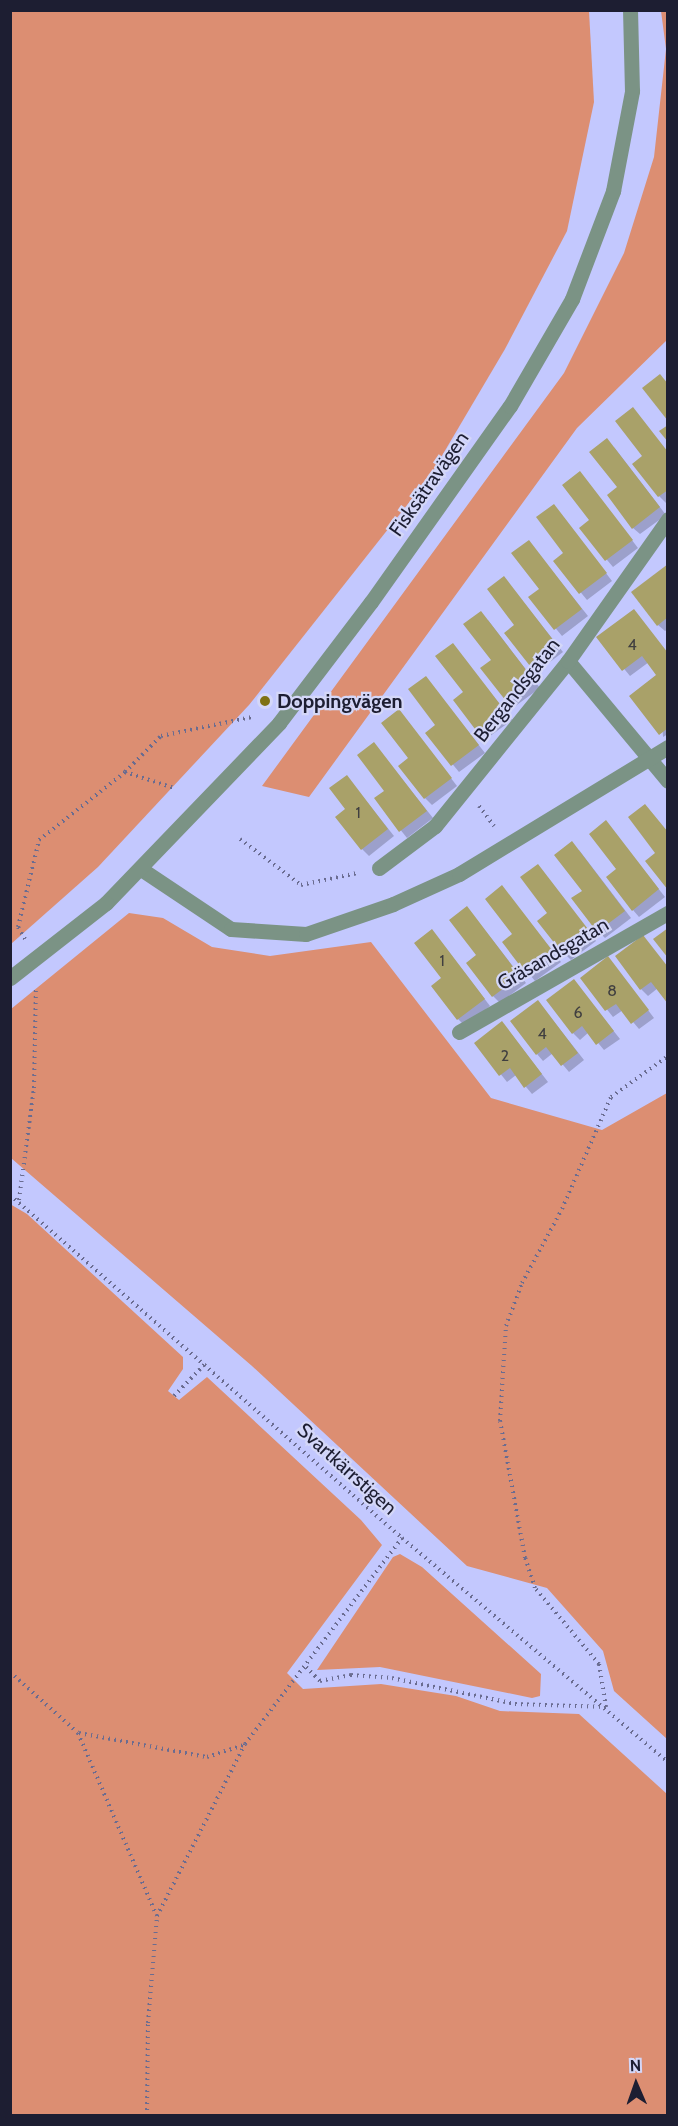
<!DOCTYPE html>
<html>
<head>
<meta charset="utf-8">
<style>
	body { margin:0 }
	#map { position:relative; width:678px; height:2126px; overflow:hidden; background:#c3c8fe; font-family:Cabin,sans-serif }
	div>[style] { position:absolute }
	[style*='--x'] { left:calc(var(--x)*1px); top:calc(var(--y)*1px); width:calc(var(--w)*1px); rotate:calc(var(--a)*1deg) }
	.green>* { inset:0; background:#dc8e72 }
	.shadow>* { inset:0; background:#0003 }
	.building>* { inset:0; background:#a9a169 }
	.path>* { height:4px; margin-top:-2px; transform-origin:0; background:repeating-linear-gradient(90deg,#6a6c90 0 1.5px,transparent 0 6px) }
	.service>* { height:15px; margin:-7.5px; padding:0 7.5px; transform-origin:7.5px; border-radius:7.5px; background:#7b9385 }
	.minor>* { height:15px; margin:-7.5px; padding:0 7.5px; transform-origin:7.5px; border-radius:7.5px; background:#7b9385 }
	.tertiary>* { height:15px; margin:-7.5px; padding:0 7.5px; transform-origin:7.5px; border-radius:7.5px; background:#7b9385 }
	.tertiary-bridge>* { height:15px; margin:-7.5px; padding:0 7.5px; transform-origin:7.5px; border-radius:7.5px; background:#7b9385 }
	.dots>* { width:16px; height:16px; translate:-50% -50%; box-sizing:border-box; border:3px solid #d4d7f8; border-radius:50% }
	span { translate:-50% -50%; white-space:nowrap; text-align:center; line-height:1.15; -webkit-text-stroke:4.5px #d4d7f8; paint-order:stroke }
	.number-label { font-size:16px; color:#403f40 }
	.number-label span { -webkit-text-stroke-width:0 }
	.street-label { font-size:20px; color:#1d1e32 }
	.poi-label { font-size:20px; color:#1d1e32; font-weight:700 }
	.left { translate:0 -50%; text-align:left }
	.frame { position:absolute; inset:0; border:12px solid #1d1e32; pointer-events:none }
	.north { position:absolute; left:606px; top:2054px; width:60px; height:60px; -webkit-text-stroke:4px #d4d7f8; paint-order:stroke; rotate:358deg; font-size:16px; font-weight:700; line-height:24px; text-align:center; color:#1d1e32 }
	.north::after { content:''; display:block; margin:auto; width:21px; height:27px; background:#1d1e32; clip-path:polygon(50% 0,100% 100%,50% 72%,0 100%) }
</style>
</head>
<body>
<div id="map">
	<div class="green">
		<div style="clip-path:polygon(11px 10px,589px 11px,594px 102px,567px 231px,505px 349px,430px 476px,249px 705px,98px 867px,11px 944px)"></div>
		<div style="clip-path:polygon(661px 11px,668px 11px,667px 340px,577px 428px,309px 797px,262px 786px,564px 373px,624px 253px,654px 157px,666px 49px)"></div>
		<div style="clip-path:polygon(129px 913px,163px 918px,212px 947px,270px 956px,371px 942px,491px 1098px,602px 1130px,667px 1093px,667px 1739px,614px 1691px,603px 1651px,547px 1588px,467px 1566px,252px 1366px,11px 1158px,11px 1009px)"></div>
		<div style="clip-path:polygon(10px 1204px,27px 1214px,183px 1357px,183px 1369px,168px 1391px,179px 1400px,207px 1377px,361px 1520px,382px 1545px,287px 1673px,303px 1689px,381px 1684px,456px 1696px,500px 1711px,579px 1714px,667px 1794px,667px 2115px,11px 2115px)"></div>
		<div style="clip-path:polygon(400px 1554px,422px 1567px,541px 1674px,540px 1696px,532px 1698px,380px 1667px,317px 1670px,393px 1557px)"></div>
	</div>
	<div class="shadow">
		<div style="clip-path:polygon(614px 447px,666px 515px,640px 534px,633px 528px)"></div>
		<div style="clip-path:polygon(668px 452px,668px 502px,666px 503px,659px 496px)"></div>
		<div style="clip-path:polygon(586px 480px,638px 548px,613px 567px,581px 529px,591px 521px)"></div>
		<div style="clip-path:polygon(560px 513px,612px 581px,587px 600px,555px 561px,565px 553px)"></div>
		<div style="clip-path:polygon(529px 542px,588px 616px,562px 636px,530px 597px,541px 589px)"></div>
		<div style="clip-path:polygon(668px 566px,668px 629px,665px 631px,658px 625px)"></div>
		<div style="clip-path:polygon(504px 578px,563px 652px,537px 672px,531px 665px,516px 625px)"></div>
		<div style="clip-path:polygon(488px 620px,540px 688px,514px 707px,483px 668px,493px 661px)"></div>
		<div style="clip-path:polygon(598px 637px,668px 652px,668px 734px,663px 737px,659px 675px,649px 662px,630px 676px)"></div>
		<div style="clip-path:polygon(453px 645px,512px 720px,486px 739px,455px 700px,465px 693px)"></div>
		<div style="clip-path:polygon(426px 678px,485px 753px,459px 772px,427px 733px,438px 725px)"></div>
		<div style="clip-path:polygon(405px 718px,457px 786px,432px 805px,425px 798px)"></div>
		<div style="clip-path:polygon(374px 744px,433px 818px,407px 838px,376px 799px,386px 791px)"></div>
		<div style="clip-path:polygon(347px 777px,394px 836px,369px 856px,362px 849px)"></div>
		<div style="clip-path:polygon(606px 822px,665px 897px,639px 917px,633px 910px,618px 869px)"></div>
		<div style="clip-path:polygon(579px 850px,631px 918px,605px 938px,598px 931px,584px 891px)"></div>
		<div style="clip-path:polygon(544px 873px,596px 941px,571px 960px,564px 953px)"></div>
		<div style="clip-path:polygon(502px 887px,561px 962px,535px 981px,504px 943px,514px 935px)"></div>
		<div style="clip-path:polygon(473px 915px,526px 983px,500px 1003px,493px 996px,478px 956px)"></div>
		<div style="clip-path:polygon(642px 937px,658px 988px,648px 996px,641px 989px)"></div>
		<div style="clip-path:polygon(438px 938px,490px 1006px,465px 1026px,458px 1019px)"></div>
		<div style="clip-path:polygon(614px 965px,654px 1018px,639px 1029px,623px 1010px,613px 1017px,582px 978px)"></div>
		<div style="clip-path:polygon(574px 981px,620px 1039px,604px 1050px,589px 1032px,580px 1040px,573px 1033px)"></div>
		<div style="clip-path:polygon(544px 1009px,584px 1060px,569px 1072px,553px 1053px,543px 1061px,537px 1054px)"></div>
		<div style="clip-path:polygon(508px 1030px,548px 1082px,532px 1094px,516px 1075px,507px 1082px,476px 1043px)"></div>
	</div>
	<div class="building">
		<div style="clip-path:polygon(660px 374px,668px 384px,668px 421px,642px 388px)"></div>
		<div style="clip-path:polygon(633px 407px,668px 452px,668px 490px,658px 497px,632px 464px,642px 456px,615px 421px)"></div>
		<div style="clip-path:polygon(668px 425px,668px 442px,659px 431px)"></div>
		<div style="clip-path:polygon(607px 438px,660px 507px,632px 529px,607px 495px,617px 487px,589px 452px)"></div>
		<div style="clip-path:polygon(580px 471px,633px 540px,605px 561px,579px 528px,589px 520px,562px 485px)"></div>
		<div style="clip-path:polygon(554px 504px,607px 573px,579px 594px,553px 561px,563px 553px,536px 517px)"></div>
		<div style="clip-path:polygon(529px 540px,582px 609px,554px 630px,528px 597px,539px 589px,511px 553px)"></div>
		<div style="clip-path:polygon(668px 564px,668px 617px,657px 626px,631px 592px)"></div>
		<div style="clip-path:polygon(504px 576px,557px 645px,530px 666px,504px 633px,514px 625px,487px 589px)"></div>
		<div style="clip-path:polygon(634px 609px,668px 653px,668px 728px,659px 735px,629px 696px,656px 675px,642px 656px,622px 671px,596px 637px)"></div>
		<div style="clip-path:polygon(481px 611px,534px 680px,506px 701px,480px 668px,491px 660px,463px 624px)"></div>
		<div style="clip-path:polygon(453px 643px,506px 712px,478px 733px,453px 700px,463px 692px,435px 656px)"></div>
		<div style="clip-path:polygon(426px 676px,479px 745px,451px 766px,425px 733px,435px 725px,408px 689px)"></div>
		<div style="clip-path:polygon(399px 709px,452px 778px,424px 799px,398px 766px,408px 758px,381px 723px)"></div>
		<div style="clip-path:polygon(374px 742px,427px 811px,399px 832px,374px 798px,384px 791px,357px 755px)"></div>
		<div style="clip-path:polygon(347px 775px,388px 829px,361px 850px,335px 817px,345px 809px,329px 788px)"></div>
		<div style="clip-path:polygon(645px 804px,668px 832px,668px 890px,645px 861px,655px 853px,628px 817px)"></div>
		<div style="clip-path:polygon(606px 820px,659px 889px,632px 911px,606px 877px,616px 869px,589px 834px)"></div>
		<div style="clip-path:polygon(572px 841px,625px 911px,597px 932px,571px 898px,582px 891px,554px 855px)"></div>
		<div style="clip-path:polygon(538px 864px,591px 933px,563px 954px,537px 921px,547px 913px,520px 877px)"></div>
		<div style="clip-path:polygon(502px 885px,555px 954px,527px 975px,502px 942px,512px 934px,485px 899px)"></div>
		<div style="clip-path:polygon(467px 906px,520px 976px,492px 997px,466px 963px,476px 955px,449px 920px)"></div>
		<div style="clip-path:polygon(668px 928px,668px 958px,653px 939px)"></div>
		<div style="clip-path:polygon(432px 929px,485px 999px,457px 1020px,431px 986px,441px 978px,414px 943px)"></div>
		<div style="clip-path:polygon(643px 935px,668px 967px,668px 1004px,651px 982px,640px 990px,615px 956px)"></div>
		<div style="clip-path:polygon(608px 956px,649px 1010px,631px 1024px,616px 1004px,605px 1011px,580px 978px)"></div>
		<div style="clip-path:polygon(574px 979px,614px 1031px,596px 1045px,582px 1026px,572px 1034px,546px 1000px)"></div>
		<div style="clip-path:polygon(538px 1000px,578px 1053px,561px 1066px,546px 1047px,536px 1055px,510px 1021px)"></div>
		<div style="clip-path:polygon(502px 1021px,542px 1074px,524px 1088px,510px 1068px,499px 1076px,474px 1043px)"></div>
	</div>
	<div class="path">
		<div style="--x:125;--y:772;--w:51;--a:-45"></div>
		<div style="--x:161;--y:736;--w:93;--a:-11.8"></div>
		<div style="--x:479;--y:806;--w:25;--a:53"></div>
		<div style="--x:240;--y:839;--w:76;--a:37"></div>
		<div style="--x:301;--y:885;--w:58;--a:-11.9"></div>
		<div style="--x:25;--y:939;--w:14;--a:-120"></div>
		<div style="--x:18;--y:927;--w:89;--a:-76.4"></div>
		<div style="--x:39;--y:840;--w:110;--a:-38.3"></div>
		<div style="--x:125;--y:772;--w:52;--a:18.1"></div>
		<div style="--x:10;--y:1195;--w:521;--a:41.19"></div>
		<div style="--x:402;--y:1538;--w:348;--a:40.1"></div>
		<div style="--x:19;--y:1200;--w:113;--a:-82.4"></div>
		<div style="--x:34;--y:1088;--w:102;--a:-88.9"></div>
		<div style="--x:174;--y:1396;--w:46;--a:-45.9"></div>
		<div style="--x:306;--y:1667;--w:20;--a:45"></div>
		<div style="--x:320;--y:1681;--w:32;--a:-11"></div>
		<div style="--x:351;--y:1675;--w:41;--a:4.2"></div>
		<div style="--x:392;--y:1678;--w:126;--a:11.9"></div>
		<div style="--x:515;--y:1704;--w:91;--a:1.9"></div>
		<div style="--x:606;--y:1707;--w:44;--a:-99.2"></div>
		<div style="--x:599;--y:1664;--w:99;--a:-130.1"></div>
		<div style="--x:535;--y:1588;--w:32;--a:-108"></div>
		<div style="--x:525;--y:1558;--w:139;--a:-100.3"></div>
		<div style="--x:500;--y:1421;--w:95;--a:-86.4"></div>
		<div style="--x:506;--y:1326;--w:46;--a:-69.6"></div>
		<div style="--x:522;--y:1283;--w:84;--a:-61.6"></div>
		<div style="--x:562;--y:1209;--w:122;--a:-66.4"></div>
		<div style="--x:611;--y:1097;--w:70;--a:-35.7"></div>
		<div style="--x:10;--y:1672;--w:91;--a:41.9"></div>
		<div style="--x:78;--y:1733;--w:199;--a:66.7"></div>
		<div style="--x:79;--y:1733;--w:130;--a:10.6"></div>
		<div style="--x:207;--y:1757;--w:39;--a:-18"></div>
		<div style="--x:147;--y:2116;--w:93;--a:-89.4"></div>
		<div style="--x:148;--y:2023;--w:107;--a:-85.2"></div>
		<div style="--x:157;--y:1916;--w:193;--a:-62.9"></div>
		<div style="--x:245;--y:1744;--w:259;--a:-52.7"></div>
	</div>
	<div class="service">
		<div style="--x:568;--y:661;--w:156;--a:50.2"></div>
		<div style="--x:379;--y:868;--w:70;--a:-36.9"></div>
		<div style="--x:435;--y:826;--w:212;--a:-51.1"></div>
		<div style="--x:568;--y:661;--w:174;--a:-54.8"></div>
		<div style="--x:459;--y:1032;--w:241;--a:-29.7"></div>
	</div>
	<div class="minor">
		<div style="--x:141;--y:869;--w:108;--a:33.7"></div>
		<div style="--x:231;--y:929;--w:75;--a:3.8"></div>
		<div style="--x:306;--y:934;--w:92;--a:-19"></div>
		<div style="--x:393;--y:904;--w:72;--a:-24.4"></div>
		<div style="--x:459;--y:874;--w:245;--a:-31.3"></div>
	</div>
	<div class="tertiary">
		<div style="--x:106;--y:903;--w:250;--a:-46.1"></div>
		<div style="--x:279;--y:723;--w:152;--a:-52.8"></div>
		<div style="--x:371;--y:602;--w:240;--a:-54.7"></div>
		<div style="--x:510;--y:406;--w:124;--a:-59.9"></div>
		<div style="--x:572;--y:299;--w:116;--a:-69.2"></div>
		<div style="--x:613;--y:191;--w:102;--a:-79.2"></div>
		<div style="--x:632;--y:91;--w:81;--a:-91.4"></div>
	</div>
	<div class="tertiary-bridge">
		<div style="--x:10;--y:978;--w:122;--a:-38"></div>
	</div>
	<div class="dots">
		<div style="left:265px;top:701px;background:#7f7112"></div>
	</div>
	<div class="number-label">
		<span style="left:632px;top:645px">4</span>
		<span style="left:358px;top:813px">1</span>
		<span style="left:442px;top:961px">1</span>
		<span style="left:612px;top:991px">8</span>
		<span style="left:578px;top:1013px">6</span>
		<span style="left:542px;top:1034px">4</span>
		<span style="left:505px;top:1056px">2</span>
	</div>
	<div class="street-label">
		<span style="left:429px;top:484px;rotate:-55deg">Fisksätravägen</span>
		<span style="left:517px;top:690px;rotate:-52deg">Bergandsgatan</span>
		<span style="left:553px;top:954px;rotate:-30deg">Gräsandsgatan</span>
		<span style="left:347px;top:1469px;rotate:42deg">Svartkärrstigen</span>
	</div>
	<div class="poi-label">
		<span class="left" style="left:277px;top:701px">Doppingvägen</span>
	</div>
	<div class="frame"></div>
	<div class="north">N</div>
</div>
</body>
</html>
